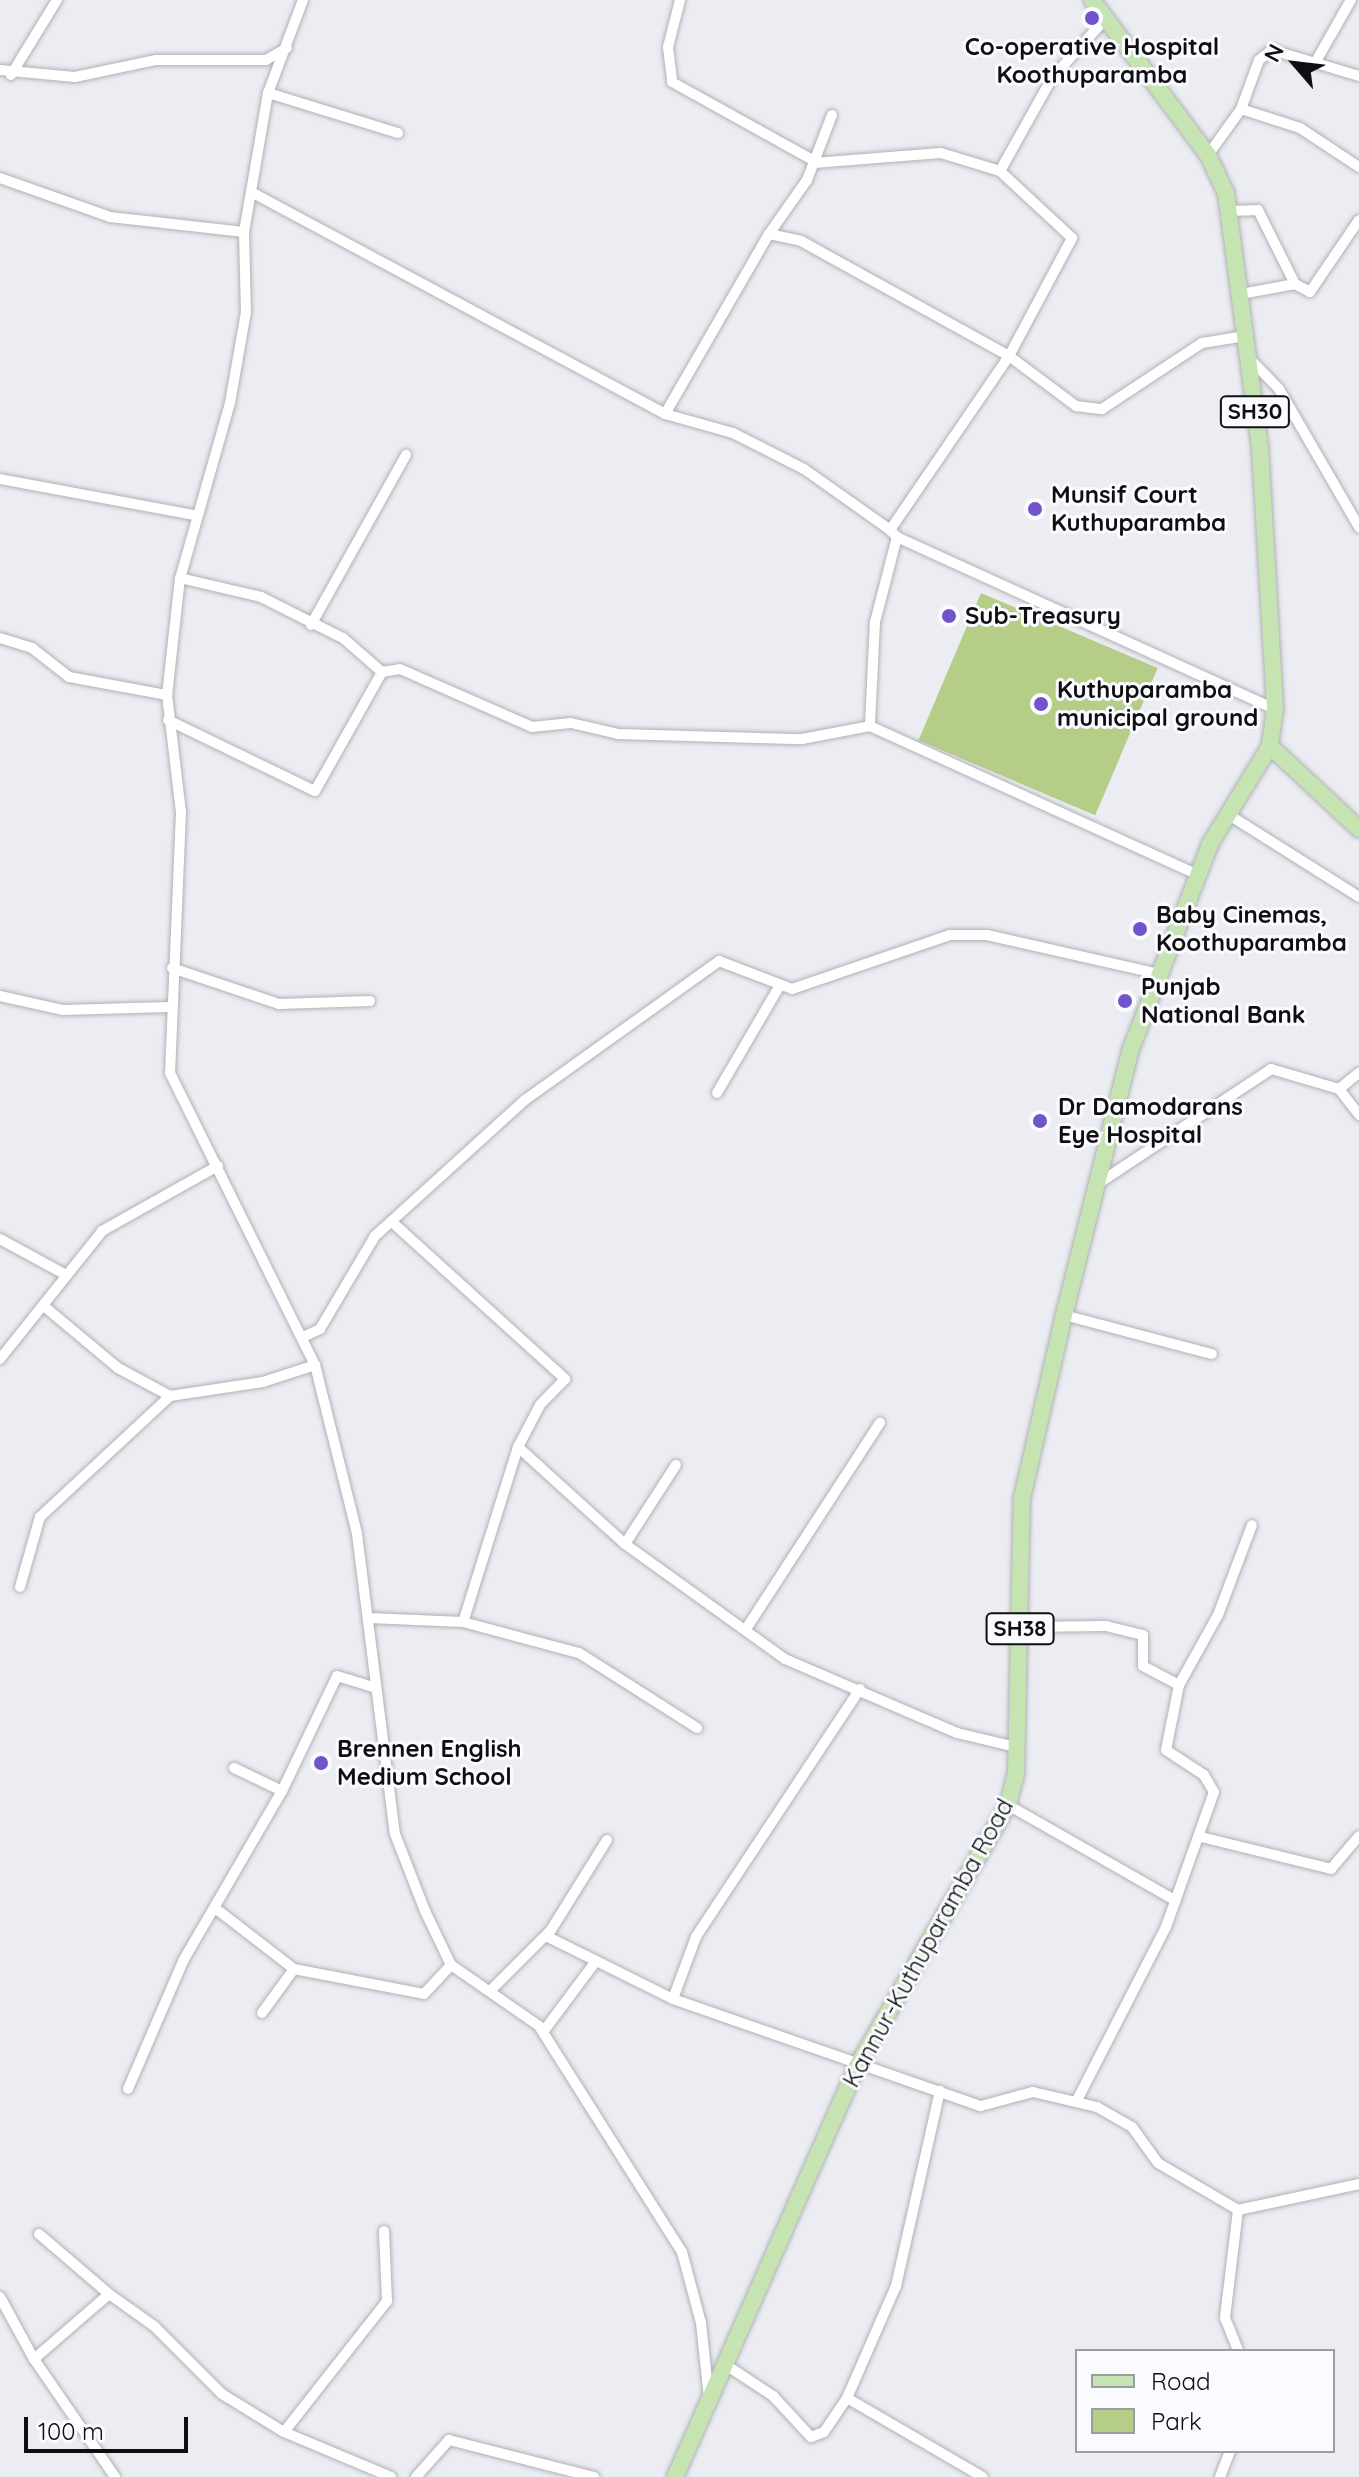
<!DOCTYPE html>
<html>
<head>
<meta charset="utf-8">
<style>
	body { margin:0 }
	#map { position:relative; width:1359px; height:2477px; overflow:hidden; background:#ecedf3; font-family:Quicksand,sans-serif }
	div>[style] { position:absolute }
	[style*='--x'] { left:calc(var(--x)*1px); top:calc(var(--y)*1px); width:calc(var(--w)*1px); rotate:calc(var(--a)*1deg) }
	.green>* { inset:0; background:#b6cd87; transform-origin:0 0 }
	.roads { filter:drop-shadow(0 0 2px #b0b1b6) drop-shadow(0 0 2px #b0b1b6) }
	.minor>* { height:10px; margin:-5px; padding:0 5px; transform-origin:5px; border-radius:5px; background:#fff }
	.primary>* { height:16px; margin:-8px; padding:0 8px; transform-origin:8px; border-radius:8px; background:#c6e3b2 }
	.dots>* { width:22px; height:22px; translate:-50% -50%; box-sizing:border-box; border:4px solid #fafbff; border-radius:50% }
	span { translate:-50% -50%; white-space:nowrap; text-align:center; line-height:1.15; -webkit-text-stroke:6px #fafbff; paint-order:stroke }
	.shield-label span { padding:2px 6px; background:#fafbff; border:2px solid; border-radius:6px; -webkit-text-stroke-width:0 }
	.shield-label { font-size:22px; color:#0f0f11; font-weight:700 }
	.poi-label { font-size:24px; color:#0f0f11; font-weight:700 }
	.left { translate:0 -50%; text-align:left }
	.street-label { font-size:24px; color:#0f0f11 }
	.legend { position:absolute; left:1075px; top:2349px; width:260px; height:104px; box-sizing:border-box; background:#fafbff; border:2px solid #9c9da0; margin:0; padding:10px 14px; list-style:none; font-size:24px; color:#0f0f11 }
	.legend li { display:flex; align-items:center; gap:16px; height:40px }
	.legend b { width:40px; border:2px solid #9c9da0 }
	.north { position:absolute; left:1255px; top:24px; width:80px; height:80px; -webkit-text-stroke:6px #fafbff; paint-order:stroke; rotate:298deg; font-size:22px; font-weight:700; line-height:32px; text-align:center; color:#0f0f11 }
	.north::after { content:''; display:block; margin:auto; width:28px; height:36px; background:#0f0f11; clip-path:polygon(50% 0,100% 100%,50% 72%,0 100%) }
	.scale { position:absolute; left:24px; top:2417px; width:164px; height:36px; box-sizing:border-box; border:4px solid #0f0f11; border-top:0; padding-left:10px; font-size:24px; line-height:28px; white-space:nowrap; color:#0f0f11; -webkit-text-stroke:6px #fafbff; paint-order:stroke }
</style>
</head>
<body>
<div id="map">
	<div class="green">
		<div style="left:981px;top:593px;width:192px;height:160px;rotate:23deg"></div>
	</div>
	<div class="roads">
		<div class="minor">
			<div style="--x:303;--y:0;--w:99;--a:110.6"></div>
			<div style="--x:268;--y:93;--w:141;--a:99.8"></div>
			<div style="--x:244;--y:232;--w:80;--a:88.6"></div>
			<div style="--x:246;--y:312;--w:92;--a:100"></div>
			<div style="--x:230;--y:403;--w:182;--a:105.9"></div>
			<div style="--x:180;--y:578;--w:118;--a:96.3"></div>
			<div style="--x:167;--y:695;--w:118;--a:83.2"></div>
			<div style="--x:181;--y:812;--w:261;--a:92.4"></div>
			<div style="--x:170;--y:1073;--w:326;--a:63.6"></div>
			<div style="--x:315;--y:1365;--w:174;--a:76"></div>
			<div style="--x:357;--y:1534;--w:302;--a:82.8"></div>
			<div style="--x:395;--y:1834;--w:83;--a:68.7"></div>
			<div style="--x:425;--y:1911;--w:60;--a:64.3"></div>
			<div style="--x:451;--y:1965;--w:107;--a:34.7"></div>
			<div style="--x:539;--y:2026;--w:267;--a:57.7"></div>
			<div style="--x:682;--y:2252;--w:73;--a:75"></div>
			<div style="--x:701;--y:2323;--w:75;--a:83.9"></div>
			<div style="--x:680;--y:0;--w:49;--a:104.3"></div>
			<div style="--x:668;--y:47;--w:35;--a:83"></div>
			<div style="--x:672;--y:82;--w:161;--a:29"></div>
			<div style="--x:1315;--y:63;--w:73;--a:-60.3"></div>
			<div style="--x:0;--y:70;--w:75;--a:5.3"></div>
			<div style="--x:75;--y:77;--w:83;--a:-11.9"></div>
			<div style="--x:156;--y:60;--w:110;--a:0"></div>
			<div style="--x:266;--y:60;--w:24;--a:-30"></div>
			<div style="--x:11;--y:75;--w:88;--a:-58.5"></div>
			<div style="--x:268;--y:93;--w:136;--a:17.1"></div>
			<div style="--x:1241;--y:109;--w:52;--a:-69.8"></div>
			<div style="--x:1259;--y:60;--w:16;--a:-38"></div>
			<div style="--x:1272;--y:50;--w:91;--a:16.6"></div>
			<div style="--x:832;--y:115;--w:70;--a:111"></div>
			<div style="--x:807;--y:180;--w:66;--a:125.1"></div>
			<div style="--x:769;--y:234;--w:33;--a:12"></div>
			<div style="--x:801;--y:241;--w:238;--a:28.9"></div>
			<div style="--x:1009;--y:356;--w:134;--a:-61.9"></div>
			<div style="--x:1072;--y:238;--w:98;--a:-137.1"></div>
			<div style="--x:1208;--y:155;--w:57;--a:-54.3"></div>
			<div style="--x:1241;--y:109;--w:62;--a:17.9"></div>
			<div style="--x:1300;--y:128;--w:71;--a:33.5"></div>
			<div style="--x:814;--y:163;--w:127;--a:-4.5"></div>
			<div style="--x:941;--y:153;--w:62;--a:17"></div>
			<div style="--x:1000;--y:171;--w:107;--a:-60.8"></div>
			<div style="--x:1052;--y:78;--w:81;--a:-48"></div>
			<div style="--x:0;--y:178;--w:117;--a:19.5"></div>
			<div style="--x:110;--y:217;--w:135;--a:6.4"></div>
			<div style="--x:253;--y:193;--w:468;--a:28.2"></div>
			<div style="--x:665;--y:414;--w:71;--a:15.6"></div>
			<div style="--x:733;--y:433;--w:80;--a:26.9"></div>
			<div style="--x:804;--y:469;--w:105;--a:35.3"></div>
			<div style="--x:890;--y:530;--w:10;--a:45"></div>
			<div style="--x:897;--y:537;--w:88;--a:104.5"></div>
			<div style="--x:875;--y:622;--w:104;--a:92.8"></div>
			<div style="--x:870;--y:726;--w:358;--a:24.4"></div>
			<div style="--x:1231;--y:211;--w:27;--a:-2"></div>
			<div style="--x:1258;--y:210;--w:83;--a:63.4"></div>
			<div style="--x:1241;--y:294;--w:55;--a:-10.5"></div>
			<div style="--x:1295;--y:284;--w:17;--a:28"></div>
			<div style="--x:1310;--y:292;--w:87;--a:-55.8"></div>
			<div style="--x:1249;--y:358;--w:43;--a:45.9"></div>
			<div style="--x:1279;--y:389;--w:160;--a:59.9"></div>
			<div style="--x:665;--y:414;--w:208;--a:-60"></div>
			<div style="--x:0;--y:479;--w:197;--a:10.5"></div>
			<div style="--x:890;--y:530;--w:211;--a:-55.6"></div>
			<div style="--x:1009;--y:356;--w:84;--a:36.7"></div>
			<div style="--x:1076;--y:406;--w:26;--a:7"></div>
			<div style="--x:1102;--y:409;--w:120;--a:-33.4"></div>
			<div style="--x:1202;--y:343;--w:44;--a:-9.2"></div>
			<div style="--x:897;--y:537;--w:415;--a:24.5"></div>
			<div style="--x:180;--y:578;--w:83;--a:13.2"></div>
			<div style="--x:261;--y:597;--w:92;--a:26.6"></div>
			<div style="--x:343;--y:638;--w:52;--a:41.1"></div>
			<div style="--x:382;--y:672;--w:18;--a:-9"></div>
			<div style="--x:400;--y:669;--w:144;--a:23.7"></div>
			<div style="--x:532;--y:727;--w:39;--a:-6"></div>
			<div style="--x:571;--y:723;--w:48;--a:13.2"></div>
			<div style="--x:618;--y:734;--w:184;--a:1.6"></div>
			<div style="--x:802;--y:739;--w:69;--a:-10.8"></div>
			<div style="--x:311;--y:625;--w:195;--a:-60.8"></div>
			<div style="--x:0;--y:638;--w:34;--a:17"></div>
			<div style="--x:32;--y:648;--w:47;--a:38.1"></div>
			<div style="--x:69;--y:677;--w:100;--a:10.4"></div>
			<div style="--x:168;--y:720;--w:163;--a:25.8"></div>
			<div style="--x:315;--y:791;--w:137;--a:-60.6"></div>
			<div style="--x:1229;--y:815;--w:154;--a:32.2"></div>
			<div style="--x:172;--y:968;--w:113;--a:18.6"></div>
			<div style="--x:279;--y:1004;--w:91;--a:-1.9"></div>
			<div style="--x:0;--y:996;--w:65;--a:12.5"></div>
			<div style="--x:63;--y:1010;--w:106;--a:-1.6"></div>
			<div style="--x:1339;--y:1089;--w:33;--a:52"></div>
			<div style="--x:717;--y:1093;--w:125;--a:-59.7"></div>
			<div style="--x:1102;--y:1181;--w:203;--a:-33.5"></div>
			<div style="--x:1271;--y:1069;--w:71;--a:16.4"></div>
			<div style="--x:1339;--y:1089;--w:26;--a:-39"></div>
			<div style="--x:392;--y:1222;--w:234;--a:42.2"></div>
			<div style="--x:565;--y:1379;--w:36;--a:134"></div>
			<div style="--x:540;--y:1405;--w:47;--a:117.6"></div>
			<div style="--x:518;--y:1447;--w:183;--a:107.4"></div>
			<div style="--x:0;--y:1239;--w:75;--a:28.6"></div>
			<div style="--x:45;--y:1307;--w:95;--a:39.9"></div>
			<div style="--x:118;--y:1368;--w:59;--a:28.3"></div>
			<div style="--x:1064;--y:1315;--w:153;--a:14.8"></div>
			<div style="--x:303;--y:1337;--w:19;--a:-25"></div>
			<div style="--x:320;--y:1329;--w:108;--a:-59.4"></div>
			<div style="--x:375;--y:1236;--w:202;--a:-42.2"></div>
			<div style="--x:525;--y:1100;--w:239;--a:-35.6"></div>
			<div style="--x:719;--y:961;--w:78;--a:21"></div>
			<div style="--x:792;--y:989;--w:167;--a:-18.9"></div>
			<div style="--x:950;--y:935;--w:37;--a:0"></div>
			<div style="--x:987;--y:935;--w:176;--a:12.8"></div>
			<div style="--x:0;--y:1359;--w:164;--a:-51.4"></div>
			<div style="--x:102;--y:1231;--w:133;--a:-29.3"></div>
			<div style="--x:518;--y:1447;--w:144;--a:42.2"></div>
			<div style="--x:625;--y:1544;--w:197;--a:35.7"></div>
			<div style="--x:785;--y:1659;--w:187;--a:23.3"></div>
			<div style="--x:957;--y:1733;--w:61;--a:13.3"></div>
			<div style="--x:625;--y:1544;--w:94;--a:-57.2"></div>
			<div style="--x:20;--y:1587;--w:73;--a:-74.1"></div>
			<div style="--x:40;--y:1517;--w:178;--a:-42.9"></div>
			<div style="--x:170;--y:1396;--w:94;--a:-8.6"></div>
			<div style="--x:263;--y:1382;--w:55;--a:-18.1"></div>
			<div style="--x:369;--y:1618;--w:94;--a:2.4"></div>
			<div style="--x:463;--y:1622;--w:120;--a:15"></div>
			<div style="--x:579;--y:1653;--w:140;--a:32.4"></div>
			<div style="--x:1020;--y:1627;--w:86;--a:-0.7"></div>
			<div style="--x:1106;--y:1626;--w:38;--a:14"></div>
			<div style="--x:1143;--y:1635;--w:31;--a:90"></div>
			<div style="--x:1143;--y:1666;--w:41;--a:27.8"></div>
			<div style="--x:1179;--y:1685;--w:66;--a:101.3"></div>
			<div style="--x:1166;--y:1750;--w:45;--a:33.3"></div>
			<div style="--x:1204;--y:1775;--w:20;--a:60"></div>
			<div style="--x:1214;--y:1792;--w:143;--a:109.6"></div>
			<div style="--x:1166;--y:1927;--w:195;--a:117.2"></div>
			<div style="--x:746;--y:1629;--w:246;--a:-57"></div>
			<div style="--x:1179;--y:1685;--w:80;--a:-60.9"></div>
			<div style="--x:1218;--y:1615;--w:96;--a:-69.3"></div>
			<div style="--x:860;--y:1689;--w:297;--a:123.5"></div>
			<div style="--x:696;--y:1937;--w:66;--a:110.4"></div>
			<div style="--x:673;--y:1999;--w:326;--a:19.2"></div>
			<div style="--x:981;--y:2106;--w:54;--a:-15.1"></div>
			<div style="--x:1033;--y:2092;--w:66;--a:13.2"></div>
			<div style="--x:1097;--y:2107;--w:40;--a:29.7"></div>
			<div style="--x:1132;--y:2127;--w:44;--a:54.2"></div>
			<div style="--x:1158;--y:2163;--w:93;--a:30.4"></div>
			<div style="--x:1238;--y:2210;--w:124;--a:-12.1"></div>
			<div style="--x:234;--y:1768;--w:53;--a:25.6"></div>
			<div style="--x:1008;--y:1805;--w:193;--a:29.7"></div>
			<div style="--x:1201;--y:1837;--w:134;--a:13.8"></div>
			<div style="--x:1331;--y:1869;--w:43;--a:-49.7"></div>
			<div style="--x:215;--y:1908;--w:100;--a:37.7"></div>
			<div style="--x:294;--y:1969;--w:132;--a:10.9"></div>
			<div style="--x:424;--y:1994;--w:40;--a:-47"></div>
			<div style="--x:546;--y:1936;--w:142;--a:26.4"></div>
			<div style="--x:493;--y:1988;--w:82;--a:-45"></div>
			<div style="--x:551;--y:1930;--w:106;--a:-58.1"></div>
			<div style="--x:262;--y:2013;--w:54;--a:-54"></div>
			<div style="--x:543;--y:2032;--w:89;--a:-53.3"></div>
			<div style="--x:128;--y:2089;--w:139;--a:-66.7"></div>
			<div style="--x:183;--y:1961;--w:197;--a:-59.8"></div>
			<div style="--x:282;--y:1791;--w:127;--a:-64.4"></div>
			<div style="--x:337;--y:1676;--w:41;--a:17.1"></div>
			<div style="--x:1238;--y:2210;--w:109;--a:96.9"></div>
			<div style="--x:1225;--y:2318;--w:35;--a:68"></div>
			<div style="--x:39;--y:2234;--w:92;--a:40.6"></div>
			<div style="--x:0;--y:2297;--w:71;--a:61.3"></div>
			<div style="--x:34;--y:2359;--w:99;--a:-40.9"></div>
			<div style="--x:109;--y:2294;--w:55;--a:35.4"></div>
			<div style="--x:154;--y:2326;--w:96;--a:45"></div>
			<div style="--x:222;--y:2394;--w:73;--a:31.5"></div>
			<div style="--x:284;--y:2432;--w:116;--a:22.8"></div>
			<div style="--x:34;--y:2359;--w:143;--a:55.5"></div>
			<div style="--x:729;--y:2367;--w:53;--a:33.4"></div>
			<div style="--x:773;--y:2396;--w:56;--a:47.2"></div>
			<div style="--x:811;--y:2437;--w:14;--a:-21"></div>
			<div style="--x:824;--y:2432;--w:41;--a:-55.9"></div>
			<div style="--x:847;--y:2398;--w:157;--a:30.2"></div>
			<div style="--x:847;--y:2398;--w:122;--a:-66.4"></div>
			<div style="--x:896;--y:2286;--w:200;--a:-77.3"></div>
			<div style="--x:284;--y:2432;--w:167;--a:-51.8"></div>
			<div style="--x:387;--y:2301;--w:70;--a:-92.5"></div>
			<div style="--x:416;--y:2477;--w:50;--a:-48.3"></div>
			<div style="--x:449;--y:2440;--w:150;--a:14.3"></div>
			<div style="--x:1220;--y:2477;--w:28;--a:-69"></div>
		</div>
		<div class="primary">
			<div style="--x:1092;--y:0;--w:194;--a:53.2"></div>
			<div style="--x:1208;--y:155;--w:42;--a:64.7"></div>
			<div style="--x:1226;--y:193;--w:256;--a:82.4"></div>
			<div style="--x:1260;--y:447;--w:262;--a:86.7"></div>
			<div style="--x:1275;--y:709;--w:37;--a:98"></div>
			<div style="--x:1270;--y:746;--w:122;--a:43"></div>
			<div style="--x:675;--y:2477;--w:447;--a:-66.1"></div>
			<div style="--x:856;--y:2068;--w:304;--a:-60"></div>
			<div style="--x:1008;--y:1805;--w:32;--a:-76"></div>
			<div style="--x:1016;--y:1774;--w:276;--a:-88.8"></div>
			<div style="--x:1022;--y:1498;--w:188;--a:-77.1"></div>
			<div style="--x:1064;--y:1315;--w:274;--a:-75.9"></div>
			<div style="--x:1131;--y:1049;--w:220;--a:-68.9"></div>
			<div style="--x:1210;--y:844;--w:115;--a:-58.5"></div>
		</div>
	</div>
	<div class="dots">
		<div style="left:1092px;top:18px;background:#7153cc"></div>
		<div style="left:1035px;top:509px;background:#7153cc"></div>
		<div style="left:949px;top:616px;background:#7153cc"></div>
		<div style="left:1041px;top:704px;background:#7153cc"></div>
		<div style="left:1140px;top:929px;background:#7153cc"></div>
		<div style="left:1125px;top:1001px;background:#7153cc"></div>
		<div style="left:1040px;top:1121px;background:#7153cc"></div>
		<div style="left:321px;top:1763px;background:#7153cc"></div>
	</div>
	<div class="shield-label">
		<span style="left:1255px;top:412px">SH30</span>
		<span style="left:1020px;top:1629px">SH38</span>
	</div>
	<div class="poi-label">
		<span style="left:1092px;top:61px">Co-operative Hospital<br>Koothuparamba</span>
		<span class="left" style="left:1051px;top:509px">Munsif Court<br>Kuthuparamba</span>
		<span class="left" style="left:965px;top:616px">Sub-Treasury</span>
		<span class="left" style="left:1057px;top:704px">Kuthuparamba<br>municipal ground</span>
		<span class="left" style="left:1156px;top:929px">Baby Cinemas,<br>Koothuparamba</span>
		<span class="left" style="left:1141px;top:1001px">Punjab<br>National Bank</span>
		<span class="left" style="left:1058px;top:1121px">Dr Damodarans<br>Eye Hospital</span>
		<span class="left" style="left:337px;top:1763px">Brennen English<br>Medium School</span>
	</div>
	<div class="street-label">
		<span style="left:928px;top:1943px;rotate:-61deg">Kannur-Kuthuparamba Road</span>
	</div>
	<ul class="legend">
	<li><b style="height:10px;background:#c6e3b2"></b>Road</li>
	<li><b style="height:22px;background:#b6cd87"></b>Park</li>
	</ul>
	<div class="north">N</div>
	<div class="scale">100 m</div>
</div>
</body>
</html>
